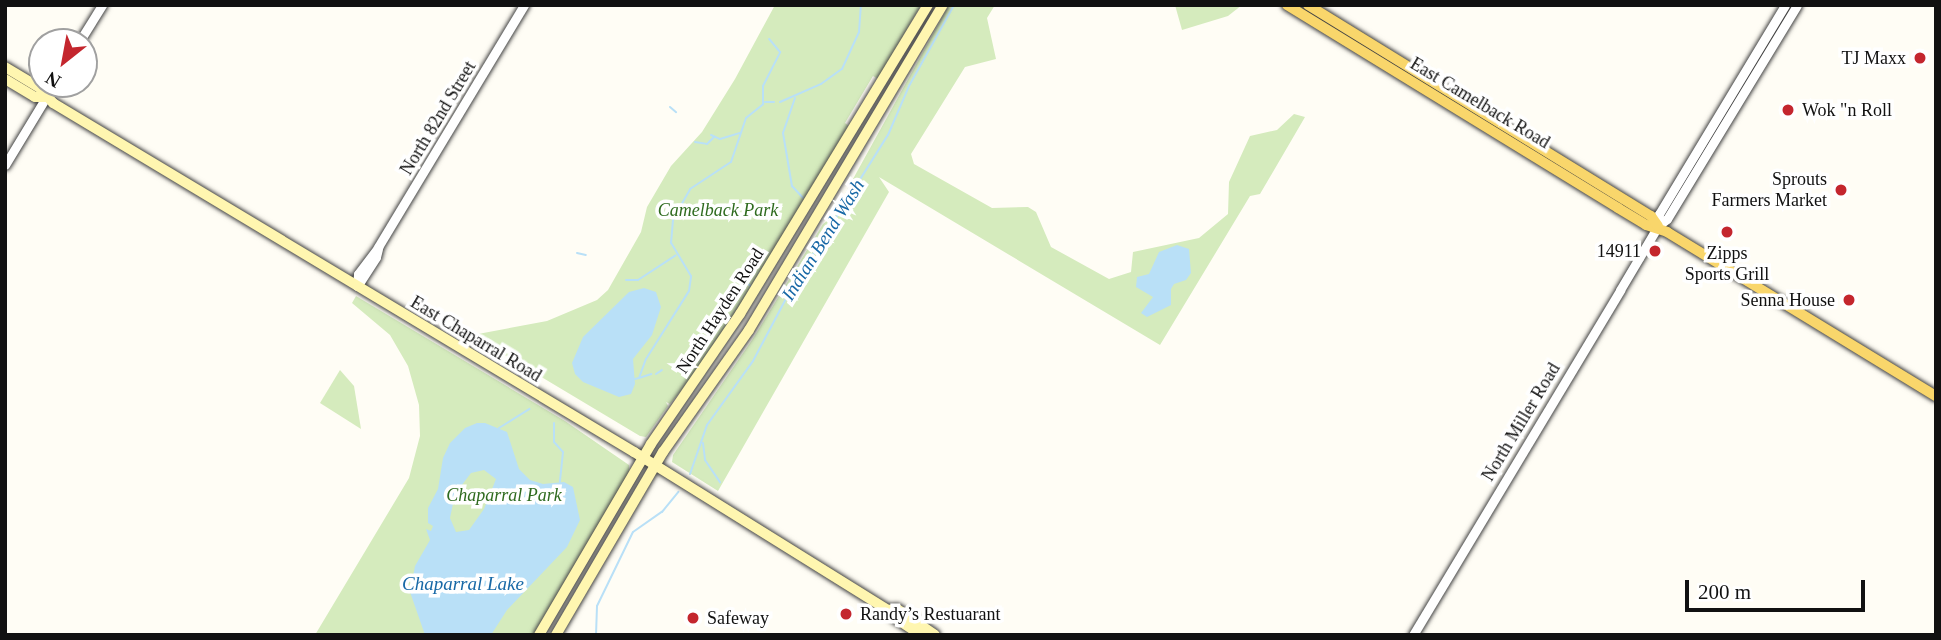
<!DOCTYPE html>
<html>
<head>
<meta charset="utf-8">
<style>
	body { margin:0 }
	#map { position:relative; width:1941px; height:640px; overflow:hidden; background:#fffdf5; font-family:"Times New Roman",serif }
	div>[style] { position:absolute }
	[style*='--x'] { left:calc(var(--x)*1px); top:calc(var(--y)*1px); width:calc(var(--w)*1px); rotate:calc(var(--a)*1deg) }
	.green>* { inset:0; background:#d5ebbd }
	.water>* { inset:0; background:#b9e0f7 }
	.stream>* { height:2px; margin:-1px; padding:0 1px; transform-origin:1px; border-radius:1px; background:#b9e0f7 }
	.roads { filter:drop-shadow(0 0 2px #444) drop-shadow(0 0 2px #444) }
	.tertiary>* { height:9px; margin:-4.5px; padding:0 4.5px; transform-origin:4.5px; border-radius:4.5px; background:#fff }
	.secondary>* { height:10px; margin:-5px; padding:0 5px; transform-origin:5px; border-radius:5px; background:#fff6b0 }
	.primary>* { height:10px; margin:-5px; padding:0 5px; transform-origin:5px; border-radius:5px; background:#f9d66b }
	.dots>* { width:19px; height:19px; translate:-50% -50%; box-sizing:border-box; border:4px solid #fff; border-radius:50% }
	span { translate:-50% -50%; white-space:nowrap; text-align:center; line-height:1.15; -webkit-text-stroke:7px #fff; paint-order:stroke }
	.poi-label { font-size:18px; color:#111 }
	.right { translate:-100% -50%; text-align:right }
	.left { translate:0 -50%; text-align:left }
	.street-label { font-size:18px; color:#111 }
	.park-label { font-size:18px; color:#2f6b1f; font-style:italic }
	.water-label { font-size:19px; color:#1768a6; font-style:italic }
	.frame { position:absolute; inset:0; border:7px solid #111; pointer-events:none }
	.north { position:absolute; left:28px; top:28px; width:70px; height:70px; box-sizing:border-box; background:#fff; border:2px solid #a0a0a0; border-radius:50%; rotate:211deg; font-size:19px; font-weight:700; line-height:28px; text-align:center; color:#111 }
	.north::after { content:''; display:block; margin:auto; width:24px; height:32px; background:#c4262e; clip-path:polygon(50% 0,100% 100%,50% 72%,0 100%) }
	.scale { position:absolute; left:1685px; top:580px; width:180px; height:32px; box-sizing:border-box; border:4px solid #111; border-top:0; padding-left:9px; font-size:21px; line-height:24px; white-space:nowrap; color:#111; -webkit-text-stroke:5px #fff; paint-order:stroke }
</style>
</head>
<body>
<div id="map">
	<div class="green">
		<div style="clip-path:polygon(775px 5px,921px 5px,878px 79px,873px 76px,845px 123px,849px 126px,753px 285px,747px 284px,751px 288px,728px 325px,683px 388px,670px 404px,666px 402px,668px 406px,646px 437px,640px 436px,493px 348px,488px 349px,474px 341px,478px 334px,547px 321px,597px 300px,608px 290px,641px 232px,647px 207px,671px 166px,702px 132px,735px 79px)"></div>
		<div style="clip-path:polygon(949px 5px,995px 5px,987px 18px,996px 59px,965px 67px,911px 154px,914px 164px,992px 208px,1028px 207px,1036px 212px,1051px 247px,1109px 279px,1131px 272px,1133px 252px,1199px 238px,1228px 214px,1229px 182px,1250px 136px,1277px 130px,1294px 114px,1305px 117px,1260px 194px,1250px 196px,1160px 345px,879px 177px,889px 192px,718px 491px,672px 462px,673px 455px,752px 340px,823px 224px,832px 217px)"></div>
		<div style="clip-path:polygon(1175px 5px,1242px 5px,1228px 16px,1182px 30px)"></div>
		<div style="clip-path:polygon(356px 296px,565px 421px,629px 465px,629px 472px,533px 635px,315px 635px,409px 478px,420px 436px,419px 405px,408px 366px,390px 335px,352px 303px)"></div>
		<div style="clip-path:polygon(340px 370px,354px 386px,361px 429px,320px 403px)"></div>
	</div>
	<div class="water">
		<div style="clip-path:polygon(1177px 245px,1189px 249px,1191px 273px,1186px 280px,1174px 284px,1171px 289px,1171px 305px,1147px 317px,1141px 313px,1153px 297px,1136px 287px,1137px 277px,1149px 274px,1159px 252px)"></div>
		<div style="clip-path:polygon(644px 288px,656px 292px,661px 307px,652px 335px,633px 359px,635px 384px,631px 394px,619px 397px,583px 382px,575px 374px,572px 363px,583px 337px,629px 292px)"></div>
		<div style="clip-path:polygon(evenodd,477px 423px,485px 423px,507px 432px,519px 469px,530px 480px,543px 484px,564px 482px,573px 487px,580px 520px,567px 547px,507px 610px,491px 635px,425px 635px,410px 592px,415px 566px,430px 540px,426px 529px,431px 531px,433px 526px,428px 523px,428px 508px,438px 489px,443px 458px,450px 443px,465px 428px,477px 423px,484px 470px,496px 479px,484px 509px,469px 530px,456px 532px,450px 518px,455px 494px,471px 473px,484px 470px)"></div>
	</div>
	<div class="stream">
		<div style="--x:795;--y:98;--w:37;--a:109"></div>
		<div style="--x:783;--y:133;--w:54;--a:80.4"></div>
		<div style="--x:792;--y:186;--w:16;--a:47"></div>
		<div style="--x:765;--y:102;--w:9;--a:0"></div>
		<div style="--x:780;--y:102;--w:45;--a:-23.7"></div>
		<div style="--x:821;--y:84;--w:26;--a:-36"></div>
		<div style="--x:842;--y:69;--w:41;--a:-65.3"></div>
		<div style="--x:859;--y:32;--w:27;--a:-86"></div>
		<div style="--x:670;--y:107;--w:8;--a:40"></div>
		<div style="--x:711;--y:135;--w:10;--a:24"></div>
		<div style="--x:720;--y:139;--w:21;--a:-17"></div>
		<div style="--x:695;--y:142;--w:12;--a:9"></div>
		<div style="--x:707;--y:144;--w:10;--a:-45"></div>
		<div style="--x:577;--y:253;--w:9;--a:13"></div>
		<div style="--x:626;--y:280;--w:12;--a:0"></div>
		<div style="--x:638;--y:280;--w:45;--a:-33.3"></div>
		<div style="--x:741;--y:280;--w:12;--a:31"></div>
		<div style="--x:656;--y:374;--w:7;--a:-34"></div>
		<div style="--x:639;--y:378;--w:13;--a:-18"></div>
		<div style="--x:635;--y:379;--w:4;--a:-14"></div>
		<div style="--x:639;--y:378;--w:20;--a:-70"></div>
		<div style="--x:646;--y:359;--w:80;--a:-57.7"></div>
		<div style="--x:689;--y:291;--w:15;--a:-82"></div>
		<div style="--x:691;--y:276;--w:39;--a:-121"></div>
		<div style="--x:671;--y:243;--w:24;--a:-85"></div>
		<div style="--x:673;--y:219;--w:34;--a:-60"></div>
		<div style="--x:690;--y:189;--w:49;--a:-33.4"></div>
		<div style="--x:731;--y:162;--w:46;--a:-71.2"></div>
		<div style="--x:746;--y:118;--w:22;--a:-39"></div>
		<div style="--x:763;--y:104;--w:18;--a:-90"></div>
		<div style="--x:763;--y:86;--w:38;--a:-63"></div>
		<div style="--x:780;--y:52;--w:17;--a:-130"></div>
		<div style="--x:554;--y:423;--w:19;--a:90"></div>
		<div style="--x:554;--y:442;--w:13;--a:48"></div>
		<div style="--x:563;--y:452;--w:30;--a:96"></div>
		<div style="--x:499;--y:428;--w:36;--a:-32"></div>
		<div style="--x:703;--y:443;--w:17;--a:83"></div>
		<div style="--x:705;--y:460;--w:27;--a:56"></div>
		<div style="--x:690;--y:474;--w:52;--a:-70.9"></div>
		<div style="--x:707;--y:425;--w:79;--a:-54.3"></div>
		<div style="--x:753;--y:361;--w:79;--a:-62.1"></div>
		<div style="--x:790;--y:291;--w:184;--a:-57.9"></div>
		<div style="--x:888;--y:135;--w:53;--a:-66.8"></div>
		<div style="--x:909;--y:86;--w:93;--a:-60.9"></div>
		<div style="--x:596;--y:635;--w:29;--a:-88"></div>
		<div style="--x:597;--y:606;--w:82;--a:-64.1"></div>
		<div style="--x:633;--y:532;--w:35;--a:-35"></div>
		<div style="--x:662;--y:512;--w:26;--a:-51"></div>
	</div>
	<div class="roads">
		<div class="tertiary">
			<div style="--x:79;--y:42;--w:44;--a:-58.1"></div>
			<div style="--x:5;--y:165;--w:95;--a:-58.8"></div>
			<div style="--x:1658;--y:226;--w:11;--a:-38"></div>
			<div style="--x:1667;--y:219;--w:250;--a:-58.7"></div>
			<div style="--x:358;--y:285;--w:33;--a:-57"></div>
			<div style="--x:376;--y:257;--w:8;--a:-76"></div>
			<div style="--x:357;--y:286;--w:12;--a:-85"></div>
			<div style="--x:358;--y:274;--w:34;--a:-53"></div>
			<div style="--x:378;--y:247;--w:283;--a:-58.9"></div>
			<div style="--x:1413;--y:635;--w:402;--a:-59"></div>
			<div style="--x:1620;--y:290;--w:74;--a:-59.3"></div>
			<div style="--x:1658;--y:226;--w:12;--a:-85"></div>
			<div style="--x:1659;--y:214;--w:244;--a:-58.9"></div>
		</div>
		<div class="secondary">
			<div style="--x:5;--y:67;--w:41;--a:31"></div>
			<div style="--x:40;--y:88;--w:20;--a:49"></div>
			<div style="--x:53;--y:103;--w:678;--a:30.99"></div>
			<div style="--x:634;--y:452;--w:299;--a:31.9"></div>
			<div style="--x:888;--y:610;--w:9;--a:49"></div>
			<div style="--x:894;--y:617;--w:32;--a:34"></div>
			<div style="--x:5;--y:79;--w:35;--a:31"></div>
			<div style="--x:35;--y:97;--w:11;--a:0"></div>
			<div style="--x:888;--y:610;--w:9;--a:-6"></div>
			<div style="--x:897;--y:609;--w:46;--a:34.4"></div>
			<div style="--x:539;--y:635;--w:221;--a:-59.6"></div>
			<div style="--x:651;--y:444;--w:158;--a:-55.6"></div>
			<div style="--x:740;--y:314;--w:362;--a:-58.7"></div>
			<div style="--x:556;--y:635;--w:212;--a:-59.7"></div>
			<div style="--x:663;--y:452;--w:149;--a:-54.8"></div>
			<div style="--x:749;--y:330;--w:378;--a:-59.2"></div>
		</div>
		<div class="primary">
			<div style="--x:1287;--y:5;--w:388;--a:31.5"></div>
			<div style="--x:1618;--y:208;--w:33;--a:31"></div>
			<div style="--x:1646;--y:225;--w:22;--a:18"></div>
			<div style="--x:1667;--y:232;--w:315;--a:31.4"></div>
			<div style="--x:1308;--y:5;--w:403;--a:31.6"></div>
			<div style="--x:1651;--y:216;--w:12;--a:55"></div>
		</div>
	</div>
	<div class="dots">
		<div style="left:1920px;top:58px;background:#c4262e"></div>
		<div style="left:1788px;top:110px;background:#c4262e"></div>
		<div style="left:1841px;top:190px;background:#c4262e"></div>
		<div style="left:1727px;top:232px;background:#c4262e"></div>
		<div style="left:1655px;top:251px;background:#c4262e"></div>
		<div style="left:1849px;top:300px;background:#c4262e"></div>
		<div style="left:846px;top:614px;background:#c4262e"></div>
		<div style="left:693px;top:618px;background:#c4262e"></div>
	</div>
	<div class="poi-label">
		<span class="right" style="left:1906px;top:58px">TJ Maxx</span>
		<span class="left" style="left:1802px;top:110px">Wok "n Roll</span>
		<span class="right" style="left:1827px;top:190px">Sprouts<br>Farmers Market</span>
		<span class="right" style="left:1641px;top:251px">14911</span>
		<span style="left:1727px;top:264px">Zipps<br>Sports Grill</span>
		<span class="right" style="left:1835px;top:300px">Senna House</span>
		<span class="left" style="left:860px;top:614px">Randy’s Restuarant</span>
		<span class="left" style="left:707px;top:618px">Safeway</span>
	</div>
	<div class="street-label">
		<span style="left:1480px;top:103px;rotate:31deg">East Camelback Road</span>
		<span style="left:438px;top:118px;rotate:-59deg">North 82nd Street</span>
		<span style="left:720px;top:311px;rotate:-57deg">North Hayden Road</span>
		<span style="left:476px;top:339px;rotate:31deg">East Chaparral Road</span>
		<span style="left:1521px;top:422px;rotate:-59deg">North Miller Road</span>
	</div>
	<div class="park-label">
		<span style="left:718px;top:210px">Camelback Park</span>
		<span style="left:504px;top:495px">Chaparral Park</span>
	</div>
	<div class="water-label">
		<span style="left:823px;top:240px;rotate:-58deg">Indian Bend Wash</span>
		<span style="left:463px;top:584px">Chaparral Lake</span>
	</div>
	<div class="frame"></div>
	<div class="north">N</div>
	<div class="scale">200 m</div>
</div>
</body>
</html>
